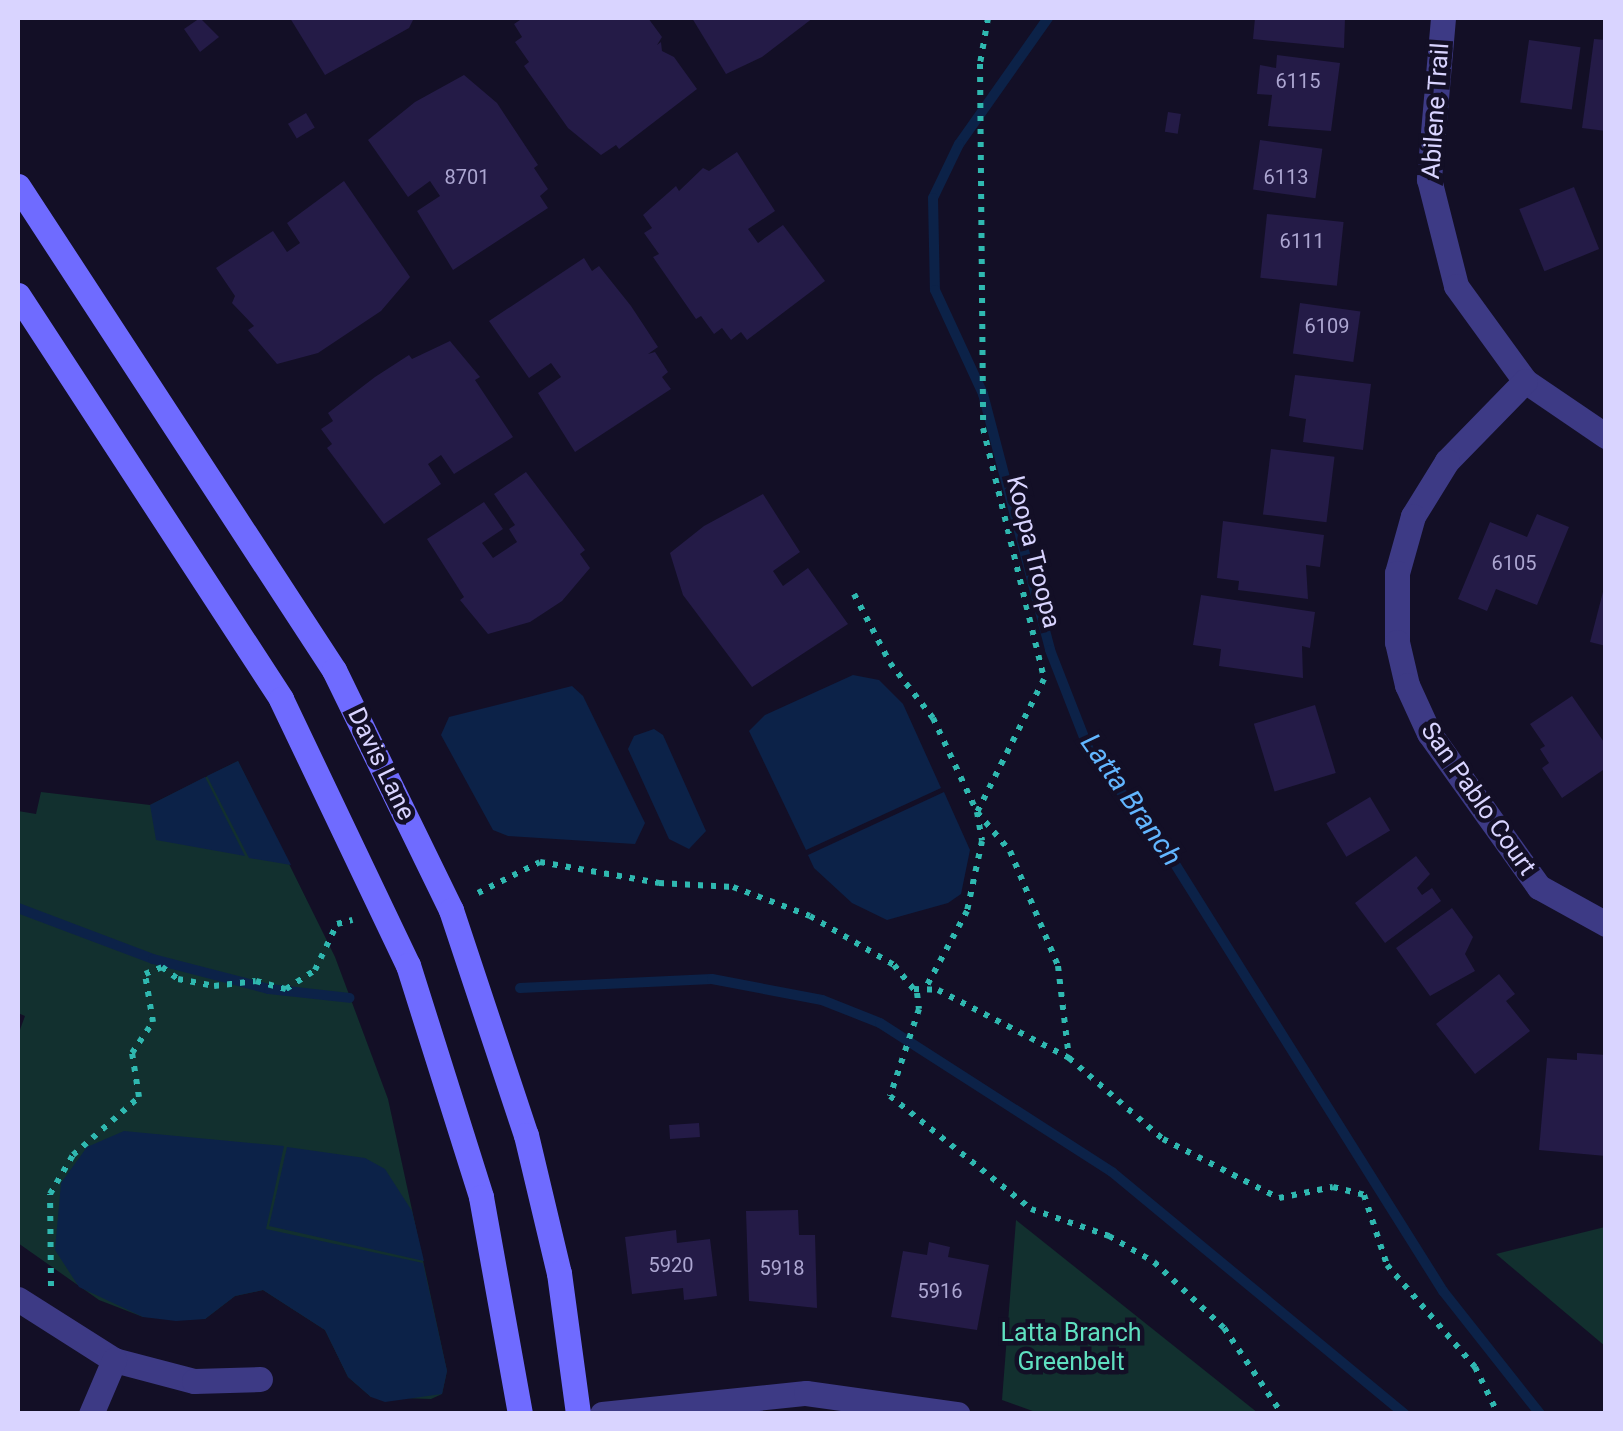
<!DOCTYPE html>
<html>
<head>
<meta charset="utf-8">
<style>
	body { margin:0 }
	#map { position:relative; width:1623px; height:1431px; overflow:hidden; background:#130f26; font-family:Roboto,sans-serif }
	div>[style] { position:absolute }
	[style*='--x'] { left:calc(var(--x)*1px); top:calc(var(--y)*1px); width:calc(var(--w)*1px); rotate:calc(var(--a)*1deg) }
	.green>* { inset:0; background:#12302f }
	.water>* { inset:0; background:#0c2248 }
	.stream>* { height:10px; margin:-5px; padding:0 5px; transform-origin:5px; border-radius:5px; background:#0c2248 }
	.building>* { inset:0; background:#241b47; transform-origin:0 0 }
	.path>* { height:6px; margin-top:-3px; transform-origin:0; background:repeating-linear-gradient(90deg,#2fb8b0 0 5px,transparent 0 13px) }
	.street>* { height:25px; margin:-12.5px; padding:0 12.5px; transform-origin:12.5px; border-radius:12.5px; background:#3d3a85 }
	.secondary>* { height:25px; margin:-12.5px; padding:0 12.5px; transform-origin:12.5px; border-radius:12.5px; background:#6f6bff }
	span { translate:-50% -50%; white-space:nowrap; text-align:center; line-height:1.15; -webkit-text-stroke:9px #130f26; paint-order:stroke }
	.number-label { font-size:20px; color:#aca6d1 }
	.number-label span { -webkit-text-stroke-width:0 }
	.street-label { font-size:25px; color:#d9d4ff }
	.park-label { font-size:25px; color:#5fe0c0 }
	.water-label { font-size:28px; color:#62b6ff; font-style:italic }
	.frame { position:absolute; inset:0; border:20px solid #d9d4ff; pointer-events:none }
</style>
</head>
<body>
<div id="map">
	<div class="green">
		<div style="clip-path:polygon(238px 761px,335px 957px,388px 1099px,447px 1371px,442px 1394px,431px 1399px,371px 1397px,348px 1377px,325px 1330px,263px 1290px,235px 1296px,205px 1319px,143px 1317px,99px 1300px,18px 1243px,18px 1035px,25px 1016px,18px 1013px,18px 811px,36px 814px,41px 792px,150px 805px)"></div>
		<div style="clip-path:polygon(1016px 1220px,1258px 1413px,1041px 1414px,1002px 1400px)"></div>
		<div style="clip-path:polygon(1605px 1227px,1606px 1227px,1605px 1346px,1496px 1254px)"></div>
	</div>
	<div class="water">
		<div style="clip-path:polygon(853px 675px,879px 680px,903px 704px,941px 788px,806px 850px,749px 731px,765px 715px)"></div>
		<div style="clip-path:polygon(572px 686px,583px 696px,645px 823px,635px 844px,508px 836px,493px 830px,441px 735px,449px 717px)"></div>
		<div style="clip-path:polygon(654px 729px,663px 735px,706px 831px,689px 849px,669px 839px,628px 749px,634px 736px)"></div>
		<div style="clip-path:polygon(238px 761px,291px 865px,249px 858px,207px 776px)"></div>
		<div style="clip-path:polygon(205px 777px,245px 856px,156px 840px,150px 805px)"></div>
		<div style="clip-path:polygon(944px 792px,970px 850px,961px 894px,948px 903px,887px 920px,852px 903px,814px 868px,808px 855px)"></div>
		<div style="clip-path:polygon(124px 1131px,284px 1146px,266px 1229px,423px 1263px,447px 1371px,442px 1394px,385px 1402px,371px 1397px,348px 1377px,325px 1330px,263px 1290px,235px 1296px,205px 1319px,176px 1321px,143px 1317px,79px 1287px,55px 1250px,61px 1183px,87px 1147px)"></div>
		<div style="clip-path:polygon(287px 1147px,365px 1158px,385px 1169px,412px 1211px,424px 1261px,269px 1226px)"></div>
	</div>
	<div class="stream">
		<div style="--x:1048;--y:18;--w:154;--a:125.2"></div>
		<div style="--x:959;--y:144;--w:60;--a:115.7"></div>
		<div style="--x:933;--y:198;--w:92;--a:88.8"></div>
		<div style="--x:935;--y:290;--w:115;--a:65.2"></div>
		<div style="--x:983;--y:394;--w:265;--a:75.3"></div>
		<div style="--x:1050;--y:650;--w:107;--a:68.7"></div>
		<div style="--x:1089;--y:750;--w:133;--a:52.6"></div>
		<div style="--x:1170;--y:856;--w:514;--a:57.89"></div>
		<div style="--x:1443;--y:1291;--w:157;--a:51.7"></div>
		<div style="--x:18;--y:908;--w:144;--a:20.7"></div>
		<div style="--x:153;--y:959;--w:120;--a:14.5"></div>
		<div style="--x:269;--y:989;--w:81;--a:6.3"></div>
		<div style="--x:520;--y:988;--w:192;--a:-2.7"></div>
		<div style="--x:712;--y:979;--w:112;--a:10.8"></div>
		<div style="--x:822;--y:1000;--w:62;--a:21.6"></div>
		<div style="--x:880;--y:1023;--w:276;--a:32.7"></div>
		<div style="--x:1112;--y:1172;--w:380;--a:39.6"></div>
	</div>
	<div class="building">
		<div style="clip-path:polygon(200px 18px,219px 37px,200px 52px,184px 29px)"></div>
		<div style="clip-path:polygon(290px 18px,414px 18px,409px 28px,325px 75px)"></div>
		<div style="clip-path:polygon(523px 18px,648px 18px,662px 37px,657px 45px,661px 42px,662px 51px,674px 57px,697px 89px,619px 149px,616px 145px,601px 155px,568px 128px,524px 66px,529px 62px,515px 42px,522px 37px,514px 24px)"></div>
		<div style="clip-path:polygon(692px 18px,813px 18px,762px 57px,726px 74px)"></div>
		<div style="clip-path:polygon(1255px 18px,1345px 18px,1344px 48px,1253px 39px)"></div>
		<div style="clip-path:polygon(1594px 39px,1606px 40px,1606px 131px,1582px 128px)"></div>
		<div style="left:1529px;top:40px;width:52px;height:63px;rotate:8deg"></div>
		<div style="clip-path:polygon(1277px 55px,1340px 63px,1331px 131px,1268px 126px,1272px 95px,1257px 94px,1260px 65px,1276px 68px)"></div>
		<div style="clip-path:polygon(464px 75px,497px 103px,538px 165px,534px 168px,548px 189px,540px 196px,548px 208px,453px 270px,417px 211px,440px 196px,430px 181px,408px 197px,368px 140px,415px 102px)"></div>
		<div style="left:1168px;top:112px;width:13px;height:20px;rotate:9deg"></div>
		<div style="left:306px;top:113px;width:17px;height:21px;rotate:59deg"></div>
		<div style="left:1260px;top:140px;width:63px;height:50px;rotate:8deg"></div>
		<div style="clip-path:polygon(737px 152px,775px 211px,748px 229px,758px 243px,783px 225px,825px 281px,747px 340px,741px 332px,731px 340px,722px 328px,714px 334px,701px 316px,696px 319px,653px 257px,659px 254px,644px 233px,652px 228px,643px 215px,676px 186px,679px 191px,703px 168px,709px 171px)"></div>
		<div style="clip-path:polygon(344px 181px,410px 277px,381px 311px,318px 353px,277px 364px,248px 330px,254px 326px,232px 303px,235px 296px,216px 268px,273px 231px,287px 252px,300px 243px,287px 223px)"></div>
		<div style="left:1574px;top:187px;width:67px;height:59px;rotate:68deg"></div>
		<div style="left:1267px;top:214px;width:77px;height:64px;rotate:6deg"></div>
		<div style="clip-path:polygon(584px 258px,592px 271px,599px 266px,631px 306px,658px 347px,648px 354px,655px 352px,668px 372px,662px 377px,671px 389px,575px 452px,538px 393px,561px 377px,551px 363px,529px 378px,489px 321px)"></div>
		<div style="left:1300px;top:303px;width:61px;height:51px;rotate:8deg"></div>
		<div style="clip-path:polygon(450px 341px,480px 377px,475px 380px,513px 437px,454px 474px,441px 455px,428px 464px,441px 484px,384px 524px,327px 448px,332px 444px,321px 429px,333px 421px,328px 413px,375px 377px,409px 355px,412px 359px)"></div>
		<div style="clip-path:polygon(1295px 375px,1371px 384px,1363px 450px,1303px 442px,1306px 419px,1289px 416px)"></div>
		<div style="left:1271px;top:449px;width:64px;height:66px;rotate:7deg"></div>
		<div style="clip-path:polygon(526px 472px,585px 550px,580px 554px,590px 568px,562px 601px,530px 622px,488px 634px,460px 600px,464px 597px,427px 539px,484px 502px,503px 529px,482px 543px,493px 558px,517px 542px,509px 529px,515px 525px,494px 494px)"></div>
		<div style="clip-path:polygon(763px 494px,800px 552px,773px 571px,783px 586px,808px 568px,848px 624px,752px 687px,683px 595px,670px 553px,704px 526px)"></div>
		<div style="clip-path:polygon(1537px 514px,1569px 527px,1537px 605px,1496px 589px,1487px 611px,1458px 599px,1490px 522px,1527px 537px)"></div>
		<div style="clip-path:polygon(1223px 521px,1324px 535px,1320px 567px,1306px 565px,1308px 599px,1238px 590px,1239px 581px,1217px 578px)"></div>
		<div style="clip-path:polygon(1604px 588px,1606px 588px,1606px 646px,1590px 642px)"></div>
		<div style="clip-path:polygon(1201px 595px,1315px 612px,1310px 648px,1302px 646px,1303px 678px,1219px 666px,1221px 649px,1193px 645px)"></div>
		<div style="clip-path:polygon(1572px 696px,1606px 745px,1606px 768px,1562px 798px,1542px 768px,1549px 763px,1540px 749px,1545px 746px,1530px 724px)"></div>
		<div style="left:1315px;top:705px;width:71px;height:64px;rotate:73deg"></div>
		<div style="left:1370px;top:797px;width:39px;height:51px;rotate:59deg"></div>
		<div style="clip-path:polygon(1416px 856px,1430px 874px,1417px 888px,1422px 895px,1432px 888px,1441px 901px,1385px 943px,1355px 903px)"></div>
		<div style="clip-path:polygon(1452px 908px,1473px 937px,1465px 954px,1475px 971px,1430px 996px,1396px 948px)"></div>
		<div style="clip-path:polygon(1499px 974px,1515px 994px,1506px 1001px,1530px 1031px,1475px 1074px,1436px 1024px)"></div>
		<div style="clip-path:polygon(1577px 1053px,1606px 1055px,1606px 1156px,1539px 1150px,1547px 1058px,1577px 1060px)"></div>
		<div style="left:699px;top:1123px;width:14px;height:30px;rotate:86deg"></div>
		<div style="clip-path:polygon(798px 1210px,799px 1235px,815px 1235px,817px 1308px,749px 1301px,746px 1211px)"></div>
		<div style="clip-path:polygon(676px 1230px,677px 1243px,710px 1239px,717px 1296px,684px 1300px,683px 1288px,632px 1294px,625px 1237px)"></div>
		<div style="clip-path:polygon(929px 1242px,950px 1247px,948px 1257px,989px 1265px,977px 1330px,891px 1317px,903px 1251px,927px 1255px)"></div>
	</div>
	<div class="path">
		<div style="--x:988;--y:18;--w:47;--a:99.9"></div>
		<div style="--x:980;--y:64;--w:364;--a:89.5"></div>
		<div style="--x:983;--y:428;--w:258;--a:76.3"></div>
		<div style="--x:1044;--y:679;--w:149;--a:116.7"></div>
		<div style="--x:977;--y:812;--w:51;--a:49.8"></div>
		<div style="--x:1010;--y:851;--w:125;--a:67.3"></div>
		<div style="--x:1058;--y:966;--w:93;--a:83.2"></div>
		<div style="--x:854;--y:594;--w:78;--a:62.4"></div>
		<div style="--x:890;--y:663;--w:70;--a:52"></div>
		<div style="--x:933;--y:718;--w:104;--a:64.9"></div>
		<div style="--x:977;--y:812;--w:29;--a:80"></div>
		<div style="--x:982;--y:841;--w:72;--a:102.1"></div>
		<div style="--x:967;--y:911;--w:86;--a:118.3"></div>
		<div style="--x:478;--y:893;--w:69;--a:-26.6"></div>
		<div style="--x:540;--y:862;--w:121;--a:10"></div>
		<div style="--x:659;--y:883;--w:74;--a:3.1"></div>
		<div style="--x:733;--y:887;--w:82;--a:20.6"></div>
		<div style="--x:810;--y:916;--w:97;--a:30.3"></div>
		<div style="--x:894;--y:965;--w:36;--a:51"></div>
		<div style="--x:917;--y:993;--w:16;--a:83"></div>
		<div style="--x:919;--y:1009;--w:92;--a:108.4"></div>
		<div style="--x:890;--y:1096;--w:181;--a:38.7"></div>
		<div style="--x:1031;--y:1209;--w:83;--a:19.1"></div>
		<div style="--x:1109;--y:1236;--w:52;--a:30"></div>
		<div style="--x:1154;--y:1262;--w:96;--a:43.3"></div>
		<div style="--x:1224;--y:1328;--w:104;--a:56"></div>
		<div style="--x:914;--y:989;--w:24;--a:2"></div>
		<div style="--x:938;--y:990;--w:148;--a:27.4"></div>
		<div style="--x:1069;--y:1058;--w:124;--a:40.8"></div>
		<div style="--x:1163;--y:1139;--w:130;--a:27"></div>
		<div style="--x:1279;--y:1198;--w:55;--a:-11.5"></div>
		<div style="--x:1333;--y:1187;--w:32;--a:14"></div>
		<div style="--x:1364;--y:1195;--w:74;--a:71.8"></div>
		<div style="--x:1387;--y:1265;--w:135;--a:49.2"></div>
		<div style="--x:1475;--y:1367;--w:52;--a:63.9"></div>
		<div style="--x:51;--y:1286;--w:92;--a:-90.6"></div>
		<div style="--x:50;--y:1194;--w:45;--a:-59.5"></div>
		<div style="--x:73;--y:1155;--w:88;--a:-41.3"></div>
		<div style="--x:139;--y:1097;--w:45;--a:-99"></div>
		<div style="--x:132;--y:1053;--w:37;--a:-56"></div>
		<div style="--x:153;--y:1022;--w:49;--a:-99.5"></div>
		<div style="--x:145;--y:974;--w:18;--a:-22"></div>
		<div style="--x:162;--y:967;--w:20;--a:37"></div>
		<div style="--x:178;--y:979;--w:37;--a:11"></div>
		<div style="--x:214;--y:986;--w:42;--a:-6.8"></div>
		<div style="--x:256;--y:981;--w:31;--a:15"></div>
		<div style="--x:286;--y:989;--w:35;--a:-33"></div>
		<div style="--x:315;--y:970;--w:51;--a:-64.4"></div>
		<div style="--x:337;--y:924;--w:16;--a:-15"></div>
	</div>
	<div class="street">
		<div style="--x:1443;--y:18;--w:162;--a:95"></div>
		<div style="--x:1429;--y:179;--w:110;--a:75.8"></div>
		<div style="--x:1456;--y:286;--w:117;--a:54"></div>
		<div style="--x:1525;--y:381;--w:98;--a:34.2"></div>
		<div style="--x:1525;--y:381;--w:112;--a:134.3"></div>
		<div style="--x:1447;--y:461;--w:65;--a:121.7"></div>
		<div style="--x:1413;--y:516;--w:59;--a:105.7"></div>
		<div style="--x:1397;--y:573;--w:69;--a:90"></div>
		<div style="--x:1397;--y:642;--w:44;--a:76.9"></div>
		<div style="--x:1407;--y:685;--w:53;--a:65.4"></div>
		<div style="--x:1429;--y:733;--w:189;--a:54.5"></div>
		<div style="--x:1539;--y:887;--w:77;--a:28.9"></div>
		<div style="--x:18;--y:1299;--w:114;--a:32.4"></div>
		<div style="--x:114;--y:1360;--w:83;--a:14.7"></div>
		<div style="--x:194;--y:1381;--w:66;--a:-1.7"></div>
		<div style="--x:91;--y:1414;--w:59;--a:-66.9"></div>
		<div style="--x:602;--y:1414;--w:205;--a:-5.9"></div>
		<div style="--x:806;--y:1393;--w:153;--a:7.9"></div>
	</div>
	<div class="secondary">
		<div style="--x:18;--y:186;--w:578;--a:56.86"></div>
		<div style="--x:334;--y:670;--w:267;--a:64"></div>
		<div style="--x:451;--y:910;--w:237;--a:71.6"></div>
		<div style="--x:526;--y:1135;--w:142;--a:76.6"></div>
		<div style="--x:559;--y:1273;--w:142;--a:82.3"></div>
		<div style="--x:18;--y:295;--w:482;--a:56.9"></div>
		<div style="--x:281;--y:699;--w:295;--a:64.5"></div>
		<div style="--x:408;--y:965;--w:243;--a:72.5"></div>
		<div style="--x:481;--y:1197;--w:220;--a:79.8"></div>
	</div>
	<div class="number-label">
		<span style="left:1298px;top:81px">6115</span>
		<span style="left:467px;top:177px">8701</span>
		<span style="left:1286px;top:177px">6113</span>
		<span style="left:1302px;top:241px">6111</span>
		<span style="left:1327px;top:326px">6109</span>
		<span style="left:1514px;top:563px">6105</span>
		<span style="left:671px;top:1265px">5920</span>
		<span style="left:782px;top:1268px">5918</span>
		<span style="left:940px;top:1291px">5916</span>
	</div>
	<div class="street-label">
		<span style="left:1436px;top:111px;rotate:-86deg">Abilene Trail</span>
		<span style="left:1033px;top:552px;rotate:76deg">Koopa Troopa</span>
		<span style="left:381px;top:764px;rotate:64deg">Davis Lane</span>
		<span style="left:1478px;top:799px;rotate:55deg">San Pablo Court</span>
	</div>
	<div class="park-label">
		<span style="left:1071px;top:1348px">Latta Branch<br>Greenbelt</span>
	</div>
	<div class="water-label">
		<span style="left:1131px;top:800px;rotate:55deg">Latta Branch</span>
	</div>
	<div class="frame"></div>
</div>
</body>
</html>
